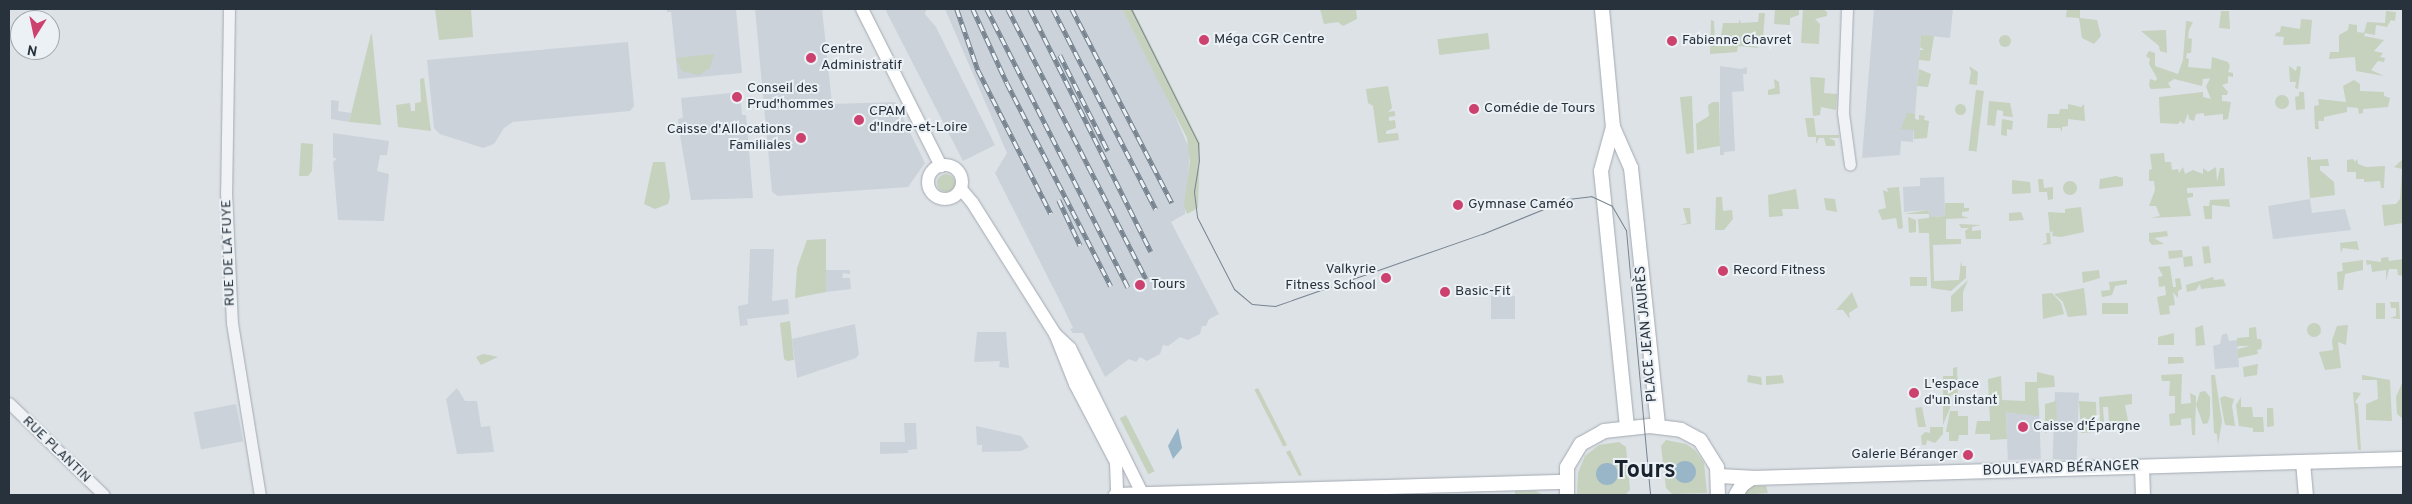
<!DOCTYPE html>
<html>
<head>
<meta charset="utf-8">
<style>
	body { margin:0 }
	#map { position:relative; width:2412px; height:504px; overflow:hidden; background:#dde2e7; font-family:Overpass,sans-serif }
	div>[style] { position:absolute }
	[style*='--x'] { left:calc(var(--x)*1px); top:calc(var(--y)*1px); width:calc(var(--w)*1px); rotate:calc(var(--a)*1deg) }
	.built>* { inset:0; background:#cbd2d9; transform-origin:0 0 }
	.green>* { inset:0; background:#c6d1be; transform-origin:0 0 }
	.round { border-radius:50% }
	.water>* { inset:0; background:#98b6c7 }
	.roads { filter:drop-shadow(0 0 1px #a3aab1) drop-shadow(0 0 1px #a3aab1) }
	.tertiary>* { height:11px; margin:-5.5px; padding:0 5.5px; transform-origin:5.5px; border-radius:5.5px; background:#f0f2f5 }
	.secondary>* { height:12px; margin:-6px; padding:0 6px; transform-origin:6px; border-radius:6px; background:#fff }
	.secondary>.ring { margin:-6px; padding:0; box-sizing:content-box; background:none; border:12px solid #fff; border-radius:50% }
	.primary>* { height:14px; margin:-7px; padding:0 7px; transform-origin:7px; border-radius:7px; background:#fff }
	.tram>* { height:1px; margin:-0.5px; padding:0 0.5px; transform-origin:0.5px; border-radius:0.5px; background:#778490 }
	.rail>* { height:4.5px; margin-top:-2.25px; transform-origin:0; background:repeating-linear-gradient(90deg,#ecf1f5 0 8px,#778490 0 16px); box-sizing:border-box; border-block:1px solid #778490 }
	.dots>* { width:14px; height:14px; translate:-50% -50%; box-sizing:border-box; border:2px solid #ecf1f5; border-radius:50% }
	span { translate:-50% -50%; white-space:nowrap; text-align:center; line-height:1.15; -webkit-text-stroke:4px #ecf1f5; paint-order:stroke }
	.poi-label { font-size:14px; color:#27323d }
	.left { translate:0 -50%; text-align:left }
	.right { translate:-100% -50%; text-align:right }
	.street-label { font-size:14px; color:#27323d }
	.town-label { font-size:24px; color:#19232e; font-weight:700 }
	.frame { position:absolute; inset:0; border:10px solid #27323d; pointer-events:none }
	.north { position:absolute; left:10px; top:10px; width:50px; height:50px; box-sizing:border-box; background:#ecf1f5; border:1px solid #9da5ab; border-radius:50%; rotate:190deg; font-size:14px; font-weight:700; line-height:20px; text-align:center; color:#27323d }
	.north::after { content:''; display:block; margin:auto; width:18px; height:22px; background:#cc416d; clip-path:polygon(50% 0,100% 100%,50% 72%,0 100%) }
</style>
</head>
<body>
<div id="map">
	<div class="built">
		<div style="clip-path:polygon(667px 9px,736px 9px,742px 73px,678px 79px,671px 12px,667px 12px)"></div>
		<div style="clip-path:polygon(755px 9px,822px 9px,832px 104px,895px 102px,925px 163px,908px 187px,778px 196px,772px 192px)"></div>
		<div style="clip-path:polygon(885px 9px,926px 9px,925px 14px,936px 27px,995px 145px,963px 161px)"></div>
		<div style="clip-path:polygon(945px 9px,1122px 9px,1170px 103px,1190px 151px,1185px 214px,1171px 222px,1219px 314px,1209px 319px,1206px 326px,1202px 326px,1200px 334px,1188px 340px,1180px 337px,1168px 346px,1163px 345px,1160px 354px,1147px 361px,1140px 357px,1136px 362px,1129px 359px,1105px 377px,1083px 333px,1073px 333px,1070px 329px,1073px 328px,1064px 309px,995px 173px,1007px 153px)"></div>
		<div style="clip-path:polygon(1874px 9px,1953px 9px,1950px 38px,1921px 35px,1913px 142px,1901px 141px,1900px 155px,1862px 158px)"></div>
		<div style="clip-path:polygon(628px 42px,634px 106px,630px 111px,513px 122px,504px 128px,494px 144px,483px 148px,440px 134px,434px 128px,427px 60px)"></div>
		<div style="clip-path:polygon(1720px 66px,1741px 69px,1747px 67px,1747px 74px,1743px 74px,1744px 91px,1732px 92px,1735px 151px,1724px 152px,1724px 155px,1720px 155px)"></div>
		<div style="clip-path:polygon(740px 92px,742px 115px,746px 115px,753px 198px,691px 200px,679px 129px,678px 119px,683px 118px,681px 98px)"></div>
		<div style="clip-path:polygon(331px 100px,339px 101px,338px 111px,351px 113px,349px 122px,331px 119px)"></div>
		<div style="clip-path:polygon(333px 133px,389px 141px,387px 155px,380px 155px,377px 171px,389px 174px,384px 221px,338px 220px,333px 162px,337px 158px,333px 158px)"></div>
		<div style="clip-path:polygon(1944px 177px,1945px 216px,1931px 217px,1928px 210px,1904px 212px,1903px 187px,1920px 186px,1920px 178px)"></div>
		<div style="clip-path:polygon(2310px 199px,2312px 213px,2345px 209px,2351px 230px,2273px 239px,2268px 206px)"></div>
		<div style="clip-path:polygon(750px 249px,774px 249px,772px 301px,788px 299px,789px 314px,747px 319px,748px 325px,740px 326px,738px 306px,748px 304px)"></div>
		<div style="clip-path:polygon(826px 270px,850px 270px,850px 274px,843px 273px,842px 278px,850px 278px,851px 289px,826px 292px)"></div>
		<div style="left:1491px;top:296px;width:24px;height:23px"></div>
		<div style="clip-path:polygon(855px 324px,859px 354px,856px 358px,797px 378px,792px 339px)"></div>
		<div style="clip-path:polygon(977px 332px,1006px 332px,1009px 368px,999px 367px,1000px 361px,974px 362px)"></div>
		<div style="clip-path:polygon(2227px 333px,2229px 341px,2237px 340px,2239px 367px,2215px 369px,2213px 346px,2220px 344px,2222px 335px)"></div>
		<div style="clip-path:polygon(457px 388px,465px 401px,477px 401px,481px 427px,490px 426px,494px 452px,457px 454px,446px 399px)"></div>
		<div style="left:2055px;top:392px;width:24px;height:67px;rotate:2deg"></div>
		<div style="left:236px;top:404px;width:38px;height:43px;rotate:79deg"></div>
		<div style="left:2039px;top:407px;width:52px;height:33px;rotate:88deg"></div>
		<div style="clip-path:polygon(904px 423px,916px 423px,917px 449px,908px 450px,908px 453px,880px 454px,880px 442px,905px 442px)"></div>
		<div style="clip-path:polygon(976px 426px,1021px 436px,1029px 447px,1021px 451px,982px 452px,982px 445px,977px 445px)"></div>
	</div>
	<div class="green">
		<div style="clip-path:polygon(435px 9px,471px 9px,473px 37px,439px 40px)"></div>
		<div style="clip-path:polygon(1122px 9px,1133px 9px,1200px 143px,1198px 208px,1187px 214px,1184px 205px,1190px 161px,1187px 138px)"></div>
		<div style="clip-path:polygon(1320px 9px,1356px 9px,1357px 19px,1343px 26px,1338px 22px,1324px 24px)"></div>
		<div style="clip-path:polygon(1775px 9px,1799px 9px,1799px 15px,1790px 18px,1790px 25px,1774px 24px)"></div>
		<div style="clip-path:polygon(1803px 9px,1823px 9px,1827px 12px,1827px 16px,1815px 19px,1820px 24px,1819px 44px,1801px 43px)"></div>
		<div style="clip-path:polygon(2067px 9px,2080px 9px,2080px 18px,2097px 20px,2101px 36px,2094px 44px,2082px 38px,2079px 18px,2066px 17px)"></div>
		<div style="clip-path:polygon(2221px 11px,2229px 11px,2230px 29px,2219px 28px)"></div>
		<div style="clip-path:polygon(2386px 11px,2396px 12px,2395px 21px,2391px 20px,2387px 27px,2376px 25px,2375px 35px,2365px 33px,2364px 36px,2384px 40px,2374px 51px,2383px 53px,2380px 57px,2385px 58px,2384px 62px,2378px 61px,2371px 70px,2384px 76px,2356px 71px,2355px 57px,2329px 59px,2330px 52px,2339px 52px,2339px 35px,2348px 30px,2349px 24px,2357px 25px,2357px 32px,2364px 33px,2367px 22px,2385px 23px)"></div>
		<div style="clip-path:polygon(1759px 13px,1765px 13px,1763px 38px,1753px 37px,1752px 45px,1760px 48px,1738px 46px,1737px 52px,1710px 54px,1711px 20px,1714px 21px,1715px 42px,1720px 42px,1723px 23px,1739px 23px,1739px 19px,1741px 23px,1758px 22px)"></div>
		<div style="clip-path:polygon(2301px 19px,2312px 20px,2310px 44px,2283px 45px,2284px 37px,2275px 36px,2276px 33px,2280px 32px,2281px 26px,2300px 29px)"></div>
		<div style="clip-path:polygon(2186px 21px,2193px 22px,2189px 30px,2188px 38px,2192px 39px,2191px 53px,2187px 53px,2186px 58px,2189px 59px,2188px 67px,2211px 69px,2212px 57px,2228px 62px,2230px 66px,2228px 72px,2233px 73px,2233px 77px,2228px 76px,2228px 83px,2222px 85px,2228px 92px,2227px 95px,2222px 95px,2222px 101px,2231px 102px,2228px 119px,2223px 120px,2223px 114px,2204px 116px,2204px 113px,2196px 114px,2194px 121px,2189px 119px,2188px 113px,2184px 124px,2180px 121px,2178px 124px,2160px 123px,2159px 97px,2203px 92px,2203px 97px,2211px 99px,2206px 87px,2210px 78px,2203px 79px,2202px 86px,2174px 79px,2168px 83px,2171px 88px,2151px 89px,2149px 86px,2150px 79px,2156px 81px,2157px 78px,2149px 64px,2150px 59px,2146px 56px,2149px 51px,2155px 53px,2155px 66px,2178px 74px,2183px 60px)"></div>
		<div style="clip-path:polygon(2166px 30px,2167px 53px,2160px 51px,2159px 46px,2141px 31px)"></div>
		<div style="left:1488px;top:33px;width:16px;height:51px;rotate:83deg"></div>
		<div style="clip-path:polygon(371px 34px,372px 35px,381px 125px,349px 122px)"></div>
		<div class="round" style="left:1999px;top:35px;width:12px;height:12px"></div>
		<div style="clip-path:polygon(1921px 35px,1934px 36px,1930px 61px,1919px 60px,1920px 50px,1924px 50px,1920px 47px)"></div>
		<div style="clip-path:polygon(714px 54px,710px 68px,699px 75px,682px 71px,676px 58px)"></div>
		<div style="clip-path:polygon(1969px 66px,1978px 72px,1977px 85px,1969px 84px,1971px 72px)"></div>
		<div style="clip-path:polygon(2289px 66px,2296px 71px,2297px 66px,2301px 67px,2298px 89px,2295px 88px,2296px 82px,2290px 82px)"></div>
		<div style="clip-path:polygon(1919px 69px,1931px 74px,1928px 87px,1917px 86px)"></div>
		<div style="clip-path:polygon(1810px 77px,1825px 78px,1824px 93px,1837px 94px,1836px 110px,1821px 107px,1820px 115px,1813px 116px)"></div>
		<div style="clip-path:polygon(424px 78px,431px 131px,398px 127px,396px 105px,410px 103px,411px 111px,415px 111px,415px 103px,421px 102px,420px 79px)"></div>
		<div style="clip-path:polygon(1774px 79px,1779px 82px,1780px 94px,1768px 95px,1768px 90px,1775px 88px)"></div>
		<div style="clip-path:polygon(2354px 80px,2360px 84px,2360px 91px,2384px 92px,2384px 96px,2390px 98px,2388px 107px,2363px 109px,2363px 113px,2359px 114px,2358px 108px,2347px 107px,2347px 112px,2324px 117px,2324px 121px,2318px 121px,2319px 129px,2315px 129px,2314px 106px,2319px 105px,2318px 99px,2346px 102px,2343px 86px)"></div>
		<div style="clip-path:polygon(1388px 86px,1392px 108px,1388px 112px,1395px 111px,1395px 116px,1389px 117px,1389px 121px,1395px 120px,1396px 128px,1386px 131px,1386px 134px,1398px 133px,1399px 140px,1378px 143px,1373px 106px,1368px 103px,1366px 89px)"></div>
		<div style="left:1976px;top:90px;width:8px;height:61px;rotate:7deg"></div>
		<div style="clip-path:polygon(2299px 92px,2304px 92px,2305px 109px,2296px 110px,2295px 97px,2299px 96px)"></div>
		<div class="round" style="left:2275px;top:95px;width:14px;height:14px"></div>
		<div style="clip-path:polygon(1692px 96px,1694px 153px,1686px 154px,1680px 97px)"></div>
		<div style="clip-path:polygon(1989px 101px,2010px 103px,2013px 117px,2003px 116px,2003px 111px,1997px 110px,1995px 126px,1987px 125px)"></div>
		<div style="clip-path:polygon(1713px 102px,1719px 102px,1720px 146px,1697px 150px,1696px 124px,1709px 116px,1708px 105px)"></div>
		<div class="round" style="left:1954.5px;top:103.5px;width:11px;height:11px"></div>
		<div style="clip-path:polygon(2068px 104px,2081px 107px,2084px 104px,2085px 121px,2068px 119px,2068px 126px,2062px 127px,2062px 132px,2060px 128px,2047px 128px,2048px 114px,2059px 114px,2060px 109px,2068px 109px)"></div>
		<div style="clip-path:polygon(1907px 113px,1915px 114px,1915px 119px,1919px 120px,1919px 115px,1925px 116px,1924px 120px,1929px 121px,1927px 138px,1914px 139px,1914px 130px,1901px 129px)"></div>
		<div style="clip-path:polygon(1805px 118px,1814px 118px,1816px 135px,1839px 135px,1839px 138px,1829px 138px,1835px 141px,1835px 146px,1826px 146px,1824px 138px,1819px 138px,1816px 144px,1816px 137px,1808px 137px)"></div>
		<div style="clip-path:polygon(2002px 119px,2013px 121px,2012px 130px,2007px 129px,2007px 136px,2001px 135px)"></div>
		<div style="clip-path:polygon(301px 143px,313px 144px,312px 171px,308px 176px,299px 176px)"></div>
		<div style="clip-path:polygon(2164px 153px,2165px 162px,2171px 162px,2172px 170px,2178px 169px,2179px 173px,2183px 167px,2185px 174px,2193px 170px,2203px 174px,2203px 168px,2208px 172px,2216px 167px,2217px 182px,2220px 168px,2224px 168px,2225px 186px,2187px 188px,2187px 193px,2193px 193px,2193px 197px,2187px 198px,2191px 216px,2150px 218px,2160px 216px,2156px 206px,2149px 206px,2155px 190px,2154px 181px,2149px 181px,2149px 170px,2152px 169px,2150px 154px)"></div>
		<div style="clip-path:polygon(2307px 157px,2311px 157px,2311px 160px,2328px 159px,2329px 166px,2320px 166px,2320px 170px,2334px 182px,2335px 195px,2310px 198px)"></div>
		<div style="clip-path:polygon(2353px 159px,2355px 162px,2357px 159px,2358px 164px,2366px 167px,2385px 166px,2384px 188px,2381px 188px,2380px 181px,2364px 182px,2364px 179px,2356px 179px,2356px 172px,2347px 172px,2347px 160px)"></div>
		<div style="clip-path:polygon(2403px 159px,2403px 223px,2384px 226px,2382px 205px,2396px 204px,2400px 199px,2402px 169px,2394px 167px)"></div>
		<div style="clip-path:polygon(653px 162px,665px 162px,670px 197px,668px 204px,655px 209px,644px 204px)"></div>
		<div class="round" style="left:937px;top:174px;width:18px;height:18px"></div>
		<div style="clip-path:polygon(2116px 176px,2123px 178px,2123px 186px,2099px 189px,2100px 179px)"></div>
		<div style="clip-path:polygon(2038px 179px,2043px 179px,2044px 188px,2053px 187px,2053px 199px,2048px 200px,2047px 192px,2039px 192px)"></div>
		<div style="clip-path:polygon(2012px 180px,2030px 182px,2031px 193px,2012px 194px)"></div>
		<div class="round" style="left:2063px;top:181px;width:14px;height:14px"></div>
		<div style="clip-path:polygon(1899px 187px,1903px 228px,1898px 229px,1896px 218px,1882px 220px,1878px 210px,1886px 208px,1883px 190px,1888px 192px,1887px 188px)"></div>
		<div style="clip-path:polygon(1796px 189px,1799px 209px,1782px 209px,1783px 216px,1769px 217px,1768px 195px)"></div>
		<div style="clip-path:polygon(1716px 197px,1722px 197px,1723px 211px,1732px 210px,1733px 219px,1724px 230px,1715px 230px)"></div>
		<div style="clip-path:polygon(1824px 198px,1835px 199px,1837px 212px,1826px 210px)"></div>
		<div style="clip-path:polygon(2229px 199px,2230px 207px,2212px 205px,2212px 219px,2205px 219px,2203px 206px,2209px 206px,2210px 200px)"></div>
		<div style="clip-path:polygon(1945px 203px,1964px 203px,1964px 208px,1969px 208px,1969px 211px,1962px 212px,1962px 216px,1969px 218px,1946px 219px,1946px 239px,1961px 239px,1961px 244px,1933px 245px,1934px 281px,1959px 280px,1961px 261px,1962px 266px,1966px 266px,1966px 278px,1951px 291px,1931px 288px,1929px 233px,1919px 233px,1918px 219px,1929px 218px,1929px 214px,1904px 214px,1928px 210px,1931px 217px,1945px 216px)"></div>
		<div style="clip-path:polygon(2081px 207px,2084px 232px,2061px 237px,2052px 236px,2053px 231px,2050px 233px,2051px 244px,2042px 245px,2047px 242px,2046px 233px,2050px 233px,2048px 212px,2065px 213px,2065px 209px)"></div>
		<div style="clip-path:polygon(1683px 208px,1690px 208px,1691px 224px,1680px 225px,1687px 223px)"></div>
		<div style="clip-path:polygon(2021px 212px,2024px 220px,2009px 221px,2009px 213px)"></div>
		<div style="clip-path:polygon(1908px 217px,1916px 220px,1916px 232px,1909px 233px)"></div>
		<div style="clip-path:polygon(1959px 224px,1981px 225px,1972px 227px,1972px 231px,1981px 230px,1981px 239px,1966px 239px,1965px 231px,1969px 228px,1961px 228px)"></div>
		<div style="clip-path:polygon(2167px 231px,2168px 236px,2154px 238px,2164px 244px,2152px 245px,2149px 241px,2149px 233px)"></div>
		<div style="clip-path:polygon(826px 239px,826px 292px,795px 298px,797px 268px,807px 240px)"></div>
		<div style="clip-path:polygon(2357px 241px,2359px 250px,2343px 248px,2341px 253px,2340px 243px)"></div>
		<div style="left:2209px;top:246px;width:17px;height:7px;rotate:83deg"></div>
		<div style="clip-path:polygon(2182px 250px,2183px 257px,2192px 256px,2193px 266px,2184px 267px,2183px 257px,2169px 259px,2168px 251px)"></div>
		<div style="clip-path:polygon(2388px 257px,2389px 261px,2403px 259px,2403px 276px,2398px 275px,2397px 269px,2389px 269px,2386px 281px,2386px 270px,2372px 272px,2371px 264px,2367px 265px,2366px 260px,2381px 262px,2381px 258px)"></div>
		<div style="clip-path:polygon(2363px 260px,2363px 270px,2345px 274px,2343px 290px,2338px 290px,2337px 272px,2343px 271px,2342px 263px)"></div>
		<div style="clip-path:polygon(2170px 266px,2173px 287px,2176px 287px,2175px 279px,2180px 278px,2182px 289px,2178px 291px,2178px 298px,2173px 292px,2175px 305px,2169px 306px,2170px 314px,2160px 315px,2157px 297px,2166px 295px,2165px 286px,2159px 287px,2158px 277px,2163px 276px,2158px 267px)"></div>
		<div style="clip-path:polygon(2099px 270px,2100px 278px,2083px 283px,2082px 272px)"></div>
		<div style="left:1927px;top:277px;width:9px;height:17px;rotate:90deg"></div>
		<div style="clip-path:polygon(2213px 277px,2214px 280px,2223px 279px,2226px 286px,2201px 289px,2200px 284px,2196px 290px,2187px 292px,2186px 285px)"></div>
		<div style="clip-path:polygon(1968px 280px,1963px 292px,1963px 311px,1951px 312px,1951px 296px)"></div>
		<div style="clip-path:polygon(2127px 280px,2127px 284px,2115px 286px,2112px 295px,2102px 297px,2101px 291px,2110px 290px,2109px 282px)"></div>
		<div style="clip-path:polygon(2084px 288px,2087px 315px,2068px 317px,2063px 302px,2054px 294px)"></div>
		<div style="clip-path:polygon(1852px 292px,1858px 307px,1849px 313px,1850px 319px,1843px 310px,1836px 310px)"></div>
		<div style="clip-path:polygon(2052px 293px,2061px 303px,2064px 314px,2043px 319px,2042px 294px)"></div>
		<div style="clip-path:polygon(2390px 302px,2399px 302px,2400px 319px,2390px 318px,2396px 316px,2396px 308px,2391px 308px)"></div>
		<div style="left:2128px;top:303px;width:11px;height:26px;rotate:90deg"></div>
		<div style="left:2376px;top:303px;width:9px;height:16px"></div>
		<div style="clip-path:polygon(790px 321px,794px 360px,787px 361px,784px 359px,780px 323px)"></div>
		<div class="round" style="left:2307px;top:323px;width:14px;height:14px"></div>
		<div style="clip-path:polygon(2203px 325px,2205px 345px,2196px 346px,2195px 328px)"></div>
		<div style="clip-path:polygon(2348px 325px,2346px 345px,2338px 342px,2341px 368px,2325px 370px,2319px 352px,2333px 350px,2332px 340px,2337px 326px)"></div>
		<div style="clip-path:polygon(2256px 327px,2257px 339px,2261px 339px,2262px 344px,2261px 349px,2257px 350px,2258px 354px,2238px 358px,2238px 349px,2250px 346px,2237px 346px,2237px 338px,2249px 337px,2249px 328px)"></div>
		<div style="clip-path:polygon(2174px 333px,2174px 345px,2158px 345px,2158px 337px)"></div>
		<div style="clip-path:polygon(483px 354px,489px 355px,498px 357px,481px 365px,476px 357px)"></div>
		<div style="clip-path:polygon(2168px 357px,2183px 357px,2184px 363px,2168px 364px)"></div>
		<div style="clip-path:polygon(2258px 364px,2257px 375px,2244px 377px,2243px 367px)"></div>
		<div style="clip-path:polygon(1957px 367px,1958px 394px,1951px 395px,1950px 408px,1943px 425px,1943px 376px,1953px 376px,1953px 368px)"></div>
		<div style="clip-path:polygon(2037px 372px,2054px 376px,2055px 387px,2038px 388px,2039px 416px,2006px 412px,2007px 439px,1990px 440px,1990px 434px,1975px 434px,1977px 421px,1990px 421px,1988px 379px,2001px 376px,2002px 400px,2025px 401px,2025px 382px,2037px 382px)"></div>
		<div style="clip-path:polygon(2182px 374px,2181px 404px,2191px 403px,2190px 393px,2196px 396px,2195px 435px,2192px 435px,2191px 418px,2181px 419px,2181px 425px,2170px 426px,2169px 414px,2175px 413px,2175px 396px,2169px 396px,2170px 381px,2162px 381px,2161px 375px)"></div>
		<div style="clip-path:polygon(1748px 375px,1761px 377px,1762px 385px,1747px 382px)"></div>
		<div style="clip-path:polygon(1782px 375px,1784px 383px,1766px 385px,1766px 376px)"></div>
		<div style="clip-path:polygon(2211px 375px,2215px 375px,2222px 421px,2218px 445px,2217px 434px,2214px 433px)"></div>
		<div style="clip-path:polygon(2362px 375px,2390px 380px,2392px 421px,2366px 420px,2366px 404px,2378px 399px,2377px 380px,2362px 380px)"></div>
		<div style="clip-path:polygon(2403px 381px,2403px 419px,2397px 414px,2396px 397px)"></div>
		<div style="left:1258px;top:388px;width:64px;height:4px;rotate:63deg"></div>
		<div style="clip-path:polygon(2205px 391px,2210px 397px,2210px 415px,2208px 423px,2203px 424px,2196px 405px,2200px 392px)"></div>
		<div style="clip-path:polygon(2353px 392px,2361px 393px,2355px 402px,2358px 404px,2361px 450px,2358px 450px)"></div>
		<div style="clip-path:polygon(2132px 394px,2132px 404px,2125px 405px,2130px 431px,2126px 424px,2109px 422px,2108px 407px,2103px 407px,2104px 422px,2100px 422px,2099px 397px)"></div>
		<div style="clip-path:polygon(2224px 396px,2234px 399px,2232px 406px,2235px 426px,2225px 425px,2220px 398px)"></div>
		<div style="clip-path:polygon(2241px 397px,2241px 407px,2252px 407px,2253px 417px,2263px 417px,2264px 432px,2253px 432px,2253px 428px,2239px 426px,2236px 405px)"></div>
		<div style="clip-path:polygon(2056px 401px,2057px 428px,2045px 433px,2045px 404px)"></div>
		<div style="clip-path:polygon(2079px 401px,2096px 402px,2097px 426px,2094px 432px,2081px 433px)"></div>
		<div style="clip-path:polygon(1922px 407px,1926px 427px,1918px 427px,1915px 408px)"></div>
		<div style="clip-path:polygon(2267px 408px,2273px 408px,2274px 426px,2267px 427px)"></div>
		<div style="clip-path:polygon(1950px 411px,1958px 411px,1958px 416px,1968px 416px,1968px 435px,1959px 435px,1958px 441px,1949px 441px,1949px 432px,1946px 432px)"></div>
		<div style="left:1126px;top:415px;width:63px;height:7px;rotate:63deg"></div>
		<div style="clip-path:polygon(1930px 427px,1943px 427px,1943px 434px,1935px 443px,1927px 440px,1926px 445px,1922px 445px,1921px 436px,1925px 432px,1930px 433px)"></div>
		<div style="clip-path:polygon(1666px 440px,1686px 444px,1695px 450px,1704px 463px,1707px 493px,1672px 494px,1666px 488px,1661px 446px)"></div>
		<div style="clip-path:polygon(1619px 442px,1626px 447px,1630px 490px,1625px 495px,1577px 495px,1578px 473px,1585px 456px,1599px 445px)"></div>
		<div style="clip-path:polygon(1290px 450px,1302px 475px,1299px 476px,1286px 452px)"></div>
		<div style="clip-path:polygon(1748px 486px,1766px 486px,1768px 493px,1740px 495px)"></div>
		<div style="clip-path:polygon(1515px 491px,1536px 491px,1543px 495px,1515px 495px)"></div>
	</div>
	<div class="water">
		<div style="clip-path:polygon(1178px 428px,1182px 448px,1173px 459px,1168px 446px)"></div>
		<div class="round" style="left:1674px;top:461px;width:22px;height:22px"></div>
		<div class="round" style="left:1596px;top:463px;width:22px;height:22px"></div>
	</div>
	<div class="roads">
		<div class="tertiary">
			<div style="--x:229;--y:9;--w:183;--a:90.9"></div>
			<div style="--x:226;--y:192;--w:131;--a:87.4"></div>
			<div style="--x:232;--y:323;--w:174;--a:80.8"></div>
			<div style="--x:1847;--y:9;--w:104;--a:92.2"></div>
			<div style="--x:1843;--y:113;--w:52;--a:82.3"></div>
			<div style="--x:9;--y:403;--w:132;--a:44.1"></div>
		</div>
		<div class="secondary">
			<div style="--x:862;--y:9;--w:176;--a:63.3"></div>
			<div class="ring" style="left:928px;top:165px;width:22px;height:22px"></div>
			<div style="--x:961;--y:189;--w:17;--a:50"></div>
			<div style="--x:972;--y:202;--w:156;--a:57.8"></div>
			<div style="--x:1055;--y:334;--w:21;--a:43"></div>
			<div style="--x:1070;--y:348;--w:164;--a:63.6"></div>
			<div style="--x:1056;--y:336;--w:52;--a:68.4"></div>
			<div style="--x:1075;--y:384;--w:88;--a:62.3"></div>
			<div style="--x:1116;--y:462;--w:33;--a:88"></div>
		</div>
		<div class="primary">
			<div style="--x:1602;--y:9;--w:119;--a:84.7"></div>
			<div style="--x:1613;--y:127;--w:45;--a:66.3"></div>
			<div style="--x:1631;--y:168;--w:260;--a:84"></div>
			<div style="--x:1613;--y:127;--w:46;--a:105.3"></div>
			<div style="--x:1601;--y:171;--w:258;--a:84.2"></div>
			<div style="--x:2303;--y:462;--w:33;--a:85"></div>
			<div style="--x:2142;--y:467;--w:28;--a:88"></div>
			<div style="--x:1719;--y:476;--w:33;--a:3"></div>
			<div style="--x:1752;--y:478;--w:651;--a:-1.67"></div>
			<div style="--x:1116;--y:495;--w:450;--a:-1.7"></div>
			<div style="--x:1567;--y:495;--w:28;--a:-90"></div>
			<div style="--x:1567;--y:467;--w:27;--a:-59"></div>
			<div style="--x:1581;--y:444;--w:26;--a:-29"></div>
			<div style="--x:1604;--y:431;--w:46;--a:-6.2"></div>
			<div style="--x:1650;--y:426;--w:31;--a:7"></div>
			<div style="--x:1681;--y:430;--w:21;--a:28"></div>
			<div style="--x:1700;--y:440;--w:32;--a:58"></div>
			<div style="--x:1717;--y:467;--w:28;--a:88"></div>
			<div style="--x:1736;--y:495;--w:12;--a:-59"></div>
			<div style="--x:1742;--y:485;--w:12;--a:-35"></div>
		</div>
	</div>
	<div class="tram">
		<div style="--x:1131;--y:9;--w:150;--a:63.4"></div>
		<div style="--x:1198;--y:143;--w:17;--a:87"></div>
		<div style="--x:1199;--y:160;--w:32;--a:99"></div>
		<div style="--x:1194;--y:192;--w:25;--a:83"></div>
		<div style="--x:1197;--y:217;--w:81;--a:62.8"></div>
		<div style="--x:1234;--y:289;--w:23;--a:40"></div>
		<div style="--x:1252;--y:304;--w:23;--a:5"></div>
		<div style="--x:1275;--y:306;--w:18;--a:-19"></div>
		<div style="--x:1292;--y:300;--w:201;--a:-19.2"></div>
		<div style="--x:1482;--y:234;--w:93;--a:-22.1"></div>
		<div style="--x:1568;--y:199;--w:23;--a:-7"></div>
		<div style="--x:1591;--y:196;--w:23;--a:25"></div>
		<div style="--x:1612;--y:206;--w:28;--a:60"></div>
		<div style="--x:1626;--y:230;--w:266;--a:84.8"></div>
	</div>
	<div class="rail">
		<div style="--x:957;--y:9;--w:65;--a:71"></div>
		<div style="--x:978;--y:70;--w:161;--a:63.1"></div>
		<div style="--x:973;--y:9;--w:81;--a:65.3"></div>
		<div style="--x:1007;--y:83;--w:228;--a:62.9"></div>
		<div style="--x:987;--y:9;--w:312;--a:63.1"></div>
		<div style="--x:1008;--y:9;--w:303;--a:62.9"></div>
		<div style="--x:1030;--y:9;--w:271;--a:63.5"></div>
		<div style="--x:1053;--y:9;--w:225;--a:62.8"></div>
		<div style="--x:1072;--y:9;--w:218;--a:62.7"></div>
		<div style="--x:1060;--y:55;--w:107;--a:63.4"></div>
		<div style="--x:1059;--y:200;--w:50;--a:65"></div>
	</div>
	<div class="dots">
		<div style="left:1204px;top:40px;background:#cc416d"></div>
		<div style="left:1672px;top:41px;background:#cc416d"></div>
		<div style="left:811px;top:58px;background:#cc416d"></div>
		<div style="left:737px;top:97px;background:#cc416d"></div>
		<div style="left:1474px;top:109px;background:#cc416d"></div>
		<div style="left:859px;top:120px;background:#cc416d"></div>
		<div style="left:801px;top:138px;background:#cc416d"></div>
		<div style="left:1458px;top:205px;background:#cc416d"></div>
		<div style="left:1723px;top:271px;background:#cc416d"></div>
		<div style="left:1386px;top:278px;background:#cc416d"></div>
		<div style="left:1140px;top:285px;background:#cc416d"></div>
		<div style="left:1445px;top:292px;background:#cc416d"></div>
		<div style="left:1914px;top:393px;background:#cc416d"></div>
		<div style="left:2023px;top:427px;background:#cc416d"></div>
		<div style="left:1968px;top:455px;background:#cc416d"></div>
	</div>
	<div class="poi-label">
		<span class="left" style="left:1214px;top:40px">Méga CGR Centre</span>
		<span class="left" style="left:1682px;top:41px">Fabienne Chavret</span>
		<span class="left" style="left:821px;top:58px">Centre<br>Administratif</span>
		<span class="left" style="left:747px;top:97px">Conseil des<br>Prud'hommes</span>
		<span class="left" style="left:1484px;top:109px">Comédie de Tours</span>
		<span class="left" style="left:869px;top:120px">CPAM<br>d'Indre-et-Loire</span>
		<span class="right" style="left:791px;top:138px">Caisse d'Allocations<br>Familiales</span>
		<span class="left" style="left:1468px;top:205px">Gymnase Caméo</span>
		<span class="right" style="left:1376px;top:278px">Valkyrie<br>Fitness School</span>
		<span class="left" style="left:1733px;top:271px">Record Fitness</span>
		<span class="left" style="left:1151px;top:285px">Tours</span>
		<span class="left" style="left:1455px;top:292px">Basic-Fit</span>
		<span class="left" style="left:1924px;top:393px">L'espace<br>d'un instant</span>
		<span class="left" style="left:2033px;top:427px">Caisse d'Épargne</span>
		<span class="right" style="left:1958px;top:455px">Galerie Béranger</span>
	</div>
	<div class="street-label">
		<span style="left:229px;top:253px;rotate:-92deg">RUE DE LA FUYE</span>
		<span style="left:1647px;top:334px;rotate:-95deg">PLACE JEAN JAURÈS</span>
		<span style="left:56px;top:450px;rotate:44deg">RUE PLANTIN</span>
		<span style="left:2061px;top:469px;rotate:-2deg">BOULEVARD BÉRANGER</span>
	</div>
	<div class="town-label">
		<span style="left:1645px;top:472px">Tours</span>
	</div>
	<div class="frame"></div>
	<div class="north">N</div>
</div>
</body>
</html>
